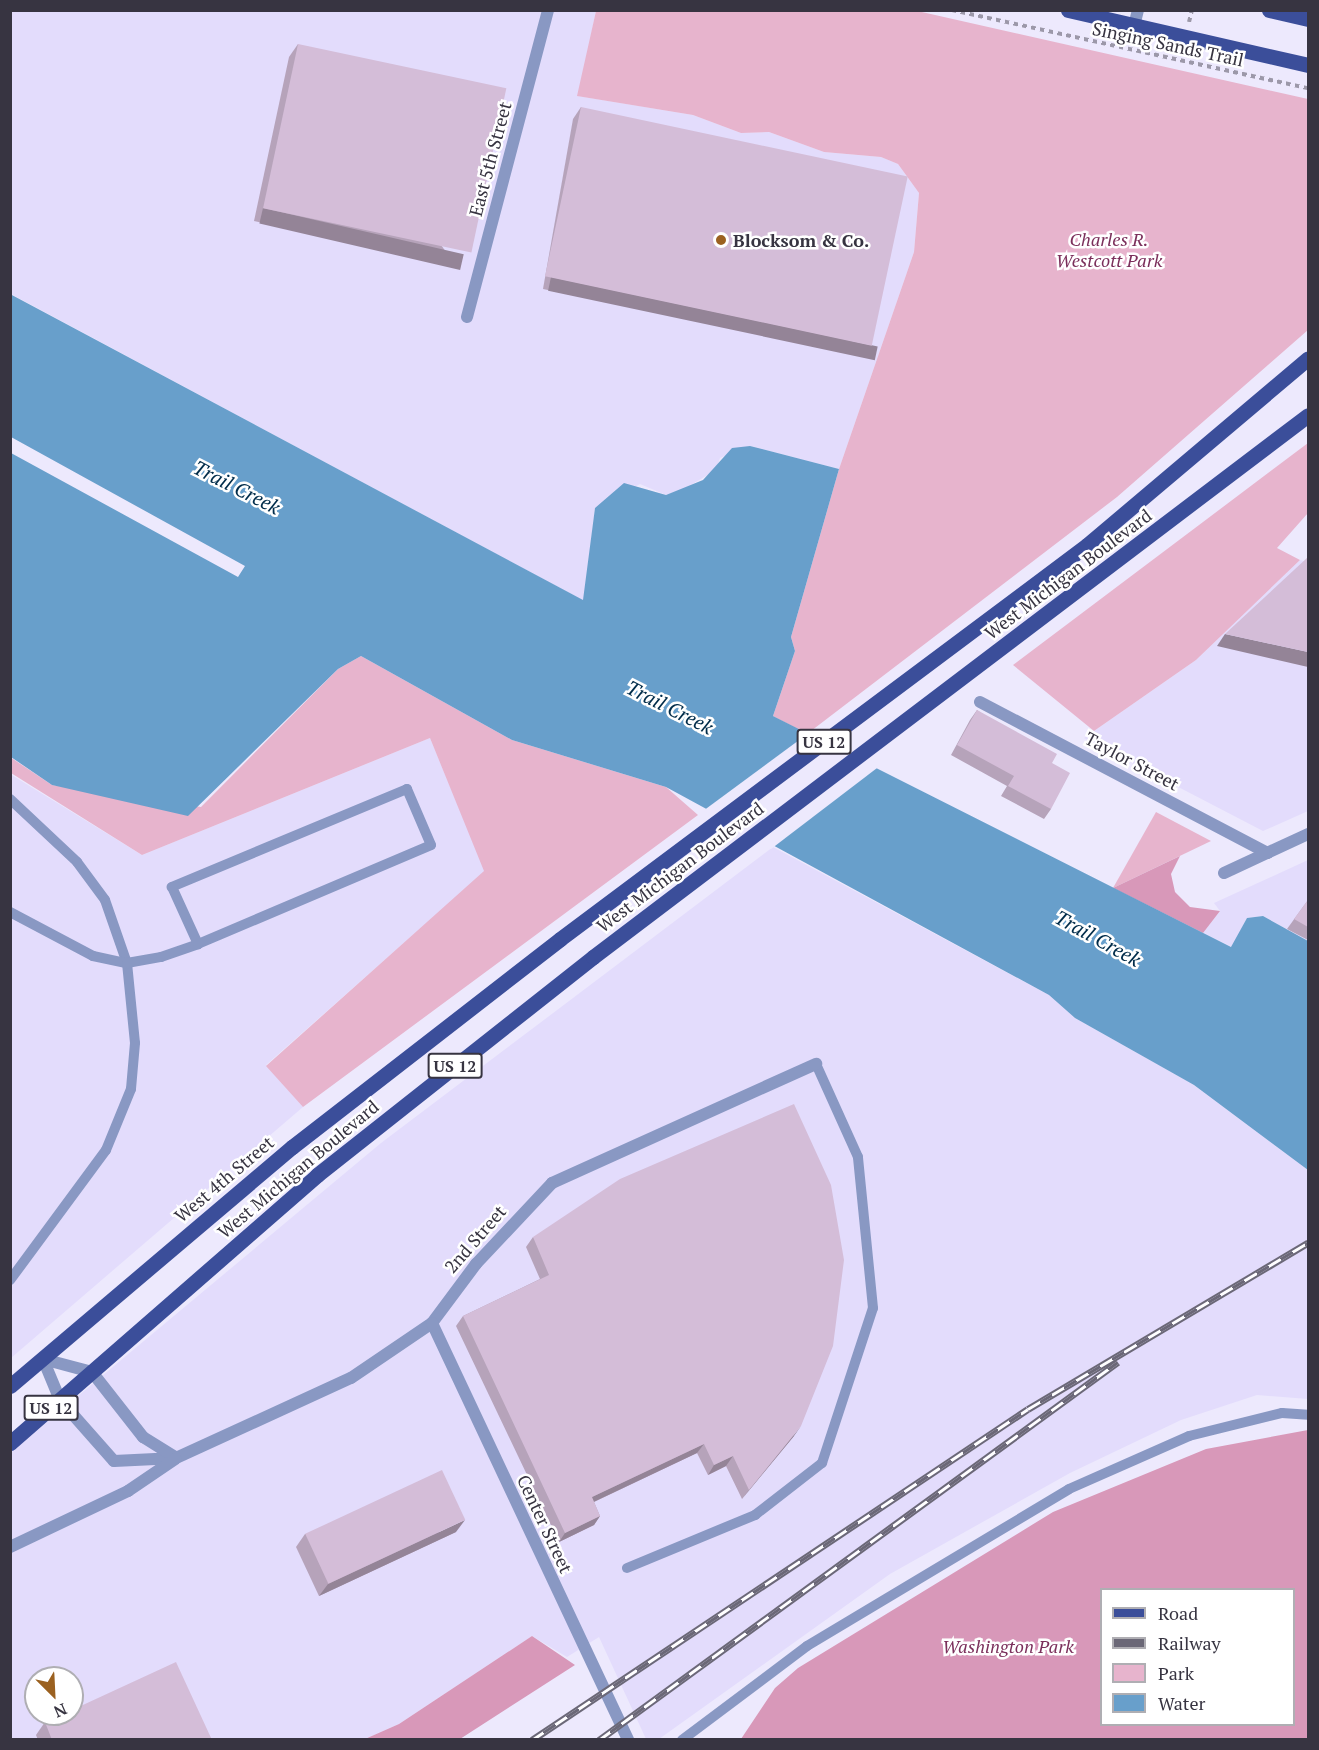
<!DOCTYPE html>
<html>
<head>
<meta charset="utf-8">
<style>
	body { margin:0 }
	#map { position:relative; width:1319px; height:1750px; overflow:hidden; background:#ede9fd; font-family:"PT Serif",serif }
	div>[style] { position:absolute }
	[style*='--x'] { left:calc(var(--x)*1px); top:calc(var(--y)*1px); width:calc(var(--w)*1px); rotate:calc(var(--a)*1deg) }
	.built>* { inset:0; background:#e3dcfc }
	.green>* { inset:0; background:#e7b4cd }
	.forest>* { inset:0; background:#d898b9 }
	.water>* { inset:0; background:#689fcb }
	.pier>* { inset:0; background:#ede9fd }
	.path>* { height:4px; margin-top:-2px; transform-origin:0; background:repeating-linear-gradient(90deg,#9c98a9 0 4.5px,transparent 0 9px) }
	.service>* { height:10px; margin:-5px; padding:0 5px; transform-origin:5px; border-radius:5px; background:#8998c3 }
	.minor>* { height:12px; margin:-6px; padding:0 6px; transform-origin:6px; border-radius:6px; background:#8998c3 }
	.tertiary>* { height:12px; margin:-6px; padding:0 6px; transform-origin:6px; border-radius:6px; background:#8998c3 }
	.primary>* { height:15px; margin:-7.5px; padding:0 7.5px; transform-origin:7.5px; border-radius:7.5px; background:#3b4e9a }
	.rail>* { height:7px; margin-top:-3.5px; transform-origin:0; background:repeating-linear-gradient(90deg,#fff 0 14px,#6b6877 0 28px); box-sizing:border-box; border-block:2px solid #6b6877 }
	.wall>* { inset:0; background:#b6a3ba }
	.shaded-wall>* { inset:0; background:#948497; transform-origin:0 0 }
	.building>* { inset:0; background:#d4bdd8; transform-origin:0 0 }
	.dots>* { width:16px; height:16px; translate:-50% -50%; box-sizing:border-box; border:3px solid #fff; border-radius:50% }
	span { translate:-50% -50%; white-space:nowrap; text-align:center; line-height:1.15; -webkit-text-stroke:5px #fff; paint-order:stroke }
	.shield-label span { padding:2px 4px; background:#fff; border:2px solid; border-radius:4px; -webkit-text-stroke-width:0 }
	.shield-label { font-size:16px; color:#373441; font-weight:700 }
	.street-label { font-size:18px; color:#373441 }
	.poi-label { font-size:18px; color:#373441; font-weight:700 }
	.left { translate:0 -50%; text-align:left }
	.park-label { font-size:18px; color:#7b2f5b; font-style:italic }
	.water-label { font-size:20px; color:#002c4a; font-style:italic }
	.frame { position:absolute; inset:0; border:12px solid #373441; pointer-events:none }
	.legend { position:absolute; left:1100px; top:1588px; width:195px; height:138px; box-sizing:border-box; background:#fff; border:2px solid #afaeb3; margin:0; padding:8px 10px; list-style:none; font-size:18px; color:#373441 }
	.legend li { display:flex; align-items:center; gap:12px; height:30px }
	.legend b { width:30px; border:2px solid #afaeb3 }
	.north { position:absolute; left:24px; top:1666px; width:60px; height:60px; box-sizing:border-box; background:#fff; border:2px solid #afaeb3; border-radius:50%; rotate:156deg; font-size:16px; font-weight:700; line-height:24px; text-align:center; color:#373441 }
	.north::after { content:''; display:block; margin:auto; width:21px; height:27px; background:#9b6120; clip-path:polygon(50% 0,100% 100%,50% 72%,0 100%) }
</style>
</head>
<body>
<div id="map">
	<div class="built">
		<div style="clip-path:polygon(10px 11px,596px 11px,578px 96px,693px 115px,741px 133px,769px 132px,824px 152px,881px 157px,898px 164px,919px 193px,914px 252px,839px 469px,750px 446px,720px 458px,716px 470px,684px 489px,666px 495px,640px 484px,595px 508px,584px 601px,11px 294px)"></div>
		<div style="clip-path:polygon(1300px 560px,1308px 562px,1308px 811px,1263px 831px,1084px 738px,1196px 660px)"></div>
		<div style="clip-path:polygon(430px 738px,485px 871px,266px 1065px,303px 1107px,11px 1358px,10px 774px,142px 855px)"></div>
		<div style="clip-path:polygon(evenodd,773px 847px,1049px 995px,1075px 1018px,1194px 1085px,1308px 1170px,1308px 1399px,1257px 1395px,1181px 1420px,1070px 1473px,890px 1574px,659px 1739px,646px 1739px,599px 1637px,567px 1657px,532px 1636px,399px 1724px,365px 1739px,11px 1740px,11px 1452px,381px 1143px,773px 847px,36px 1678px,72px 1678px,72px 1714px,36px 1714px,36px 1678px)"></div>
		<div style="clip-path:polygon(1308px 860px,1308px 941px,1263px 916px,1247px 918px,1232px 947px,1203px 933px,1220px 911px,1214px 903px)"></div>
	</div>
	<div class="green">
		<div style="clip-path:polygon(913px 10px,1308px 99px,1308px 330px,1117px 497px,807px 734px,773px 716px,795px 651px,791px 637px,839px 469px,914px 252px,919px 193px,898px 164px,881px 157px,824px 152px,769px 132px,741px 133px,693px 115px,577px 96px,596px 11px)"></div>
		<div style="clip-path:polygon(1308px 443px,1308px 513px,1277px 548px,1300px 560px,1196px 660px,1094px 731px,1013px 665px)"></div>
		<div style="clip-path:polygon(361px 656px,512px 740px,666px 787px,698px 815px,303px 1107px,266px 1066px,484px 871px,430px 738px,142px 855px,11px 773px,10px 757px,52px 785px,201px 807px,338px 669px)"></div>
		<div style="clip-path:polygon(1156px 812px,1211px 841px,1113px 888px)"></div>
	</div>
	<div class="forest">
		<div style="clip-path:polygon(1180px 856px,1171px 874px,1175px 892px,1190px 907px,1220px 911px,1203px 933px,1113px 888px)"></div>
		<div style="clip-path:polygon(evenodd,1308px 1430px,1308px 1739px,741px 1739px,775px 1688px,798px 1668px,1053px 1512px,1206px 1449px,1308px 1430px,1102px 1590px,1294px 1590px,1294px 1724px,1102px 1724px,1102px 1590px)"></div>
		<div style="clip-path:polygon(532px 1636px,575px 1665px,460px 1739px,365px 1739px,399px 1724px)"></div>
	</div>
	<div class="water">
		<div style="clip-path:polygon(10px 294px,583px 600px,595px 508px,624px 483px,666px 495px,703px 480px,732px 448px,750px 446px,839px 469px,791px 637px,795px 651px,773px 716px,1231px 947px,1247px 918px,1263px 916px,1308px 941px,1308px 1170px,1194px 1085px,1075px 1018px,1049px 995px,666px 787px,512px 740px,361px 656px,338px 669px,188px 816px,52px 785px,11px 757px,11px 453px,238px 577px,245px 566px,11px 437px)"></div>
	</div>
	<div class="pier">
		<div style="clip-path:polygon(810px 732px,881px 765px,771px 849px,703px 811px)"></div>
	</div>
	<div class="path">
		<div style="--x:952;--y:10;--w:364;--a:12.4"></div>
		<div style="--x:1189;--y:22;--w:12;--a:-76"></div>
	</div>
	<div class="service">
		<div style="--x:10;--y:799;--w:92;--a:43.2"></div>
		<div style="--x:77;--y:862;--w:47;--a:53.6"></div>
		<div style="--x:105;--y:900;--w:67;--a:70.8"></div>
		<div style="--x:127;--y:963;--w:80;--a:84.3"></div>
		<div style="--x:135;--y:1043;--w:46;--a:95"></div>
		<div style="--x:131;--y:1089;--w:66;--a:112.3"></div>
		<div style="--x:106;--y:1150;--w:162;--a:126.4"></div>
		<div style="--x:10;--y:912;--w:94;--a:27.9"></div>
		<div style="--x:93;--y:956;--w:35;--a:12"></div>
		<div style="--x:127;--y:963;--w:35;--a:-10"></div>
		<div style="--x:161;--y:957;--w:39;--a:-19"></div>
		<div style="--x:198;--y:944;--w:253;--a:-23"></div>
		<div style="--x:431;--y:845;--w:61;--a:-113.2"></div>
		<div style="--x:407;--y:789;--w:255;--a:157.4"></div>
		<div style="--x:172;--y:887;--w:63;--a:65.5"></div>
		<div style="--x:627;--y:1568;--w:139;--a:-22.5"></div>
		<div style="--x:755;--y:1515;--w:85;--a:-37.8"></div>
		<div style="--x:822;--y:1463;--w:163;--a:-71.8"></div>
		<div style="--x:873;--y:1308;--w:152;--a:-95.7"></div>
		<div style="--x:858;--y:1157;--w:102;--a:-114.3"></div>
		<div style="--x:682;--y:1740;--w:156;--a:-36.9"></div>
		<div style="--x:807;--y:1646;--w:305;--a:-30.9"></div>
		<div style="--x:1069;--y:1489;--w:131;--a:-23.8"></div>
		<div style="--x:1189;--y:1436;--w:96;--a:-13.9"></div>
		<div style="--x:1282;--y:1413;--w:26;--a:4"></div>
	</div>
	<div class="minor">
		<div style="--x:1134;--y:26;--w:16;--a:-76"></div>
		<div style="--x:467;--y:317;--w:318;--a:-75.2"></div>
		<div style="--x:980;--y:702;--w:325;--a:27.7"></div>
		<div style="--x:1224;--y:873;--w:93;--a:-24.9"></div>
		<div style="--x:432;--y:1323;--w:74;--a:-53.3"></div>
		<div style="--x:476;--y:1264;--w:111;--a:-46.8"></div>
		<div style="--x:552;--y:1183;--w:290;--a:-24.3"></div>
	</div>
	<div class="tertiary">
		<div style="--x:43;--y:1359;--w:44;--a:67.5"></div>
		<div style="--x:60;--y:1400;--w:81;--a:48.5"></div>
		<div style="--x:114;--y:1461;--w:62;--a:-2.8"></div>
		<div style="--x:176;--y:1458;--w:192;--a:-24.6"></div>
		<div style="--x:351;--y:1378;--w:98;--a:-34.2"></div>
		<div style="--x:432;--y:1323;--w:461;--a:64.8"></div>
		<div style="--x:43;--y:1359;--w:51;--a:14.9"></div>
		<div style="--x:92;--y:1372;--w:83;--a:51.9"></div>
		<div style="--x:143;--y:1437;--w:39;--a:32"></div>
		<div style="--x:10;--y:1547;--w:131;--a:-25.4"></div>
		<div style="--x:128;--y:1491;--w:57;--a:-34.2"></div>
	</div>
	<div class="primary">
		<div style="--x:1068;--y:10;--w:246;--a:12.9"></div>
		<div style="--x:1269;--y:10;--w:40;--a:13"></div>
		<div style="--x:10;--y:1386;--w:370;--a:-40.3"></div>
		<div style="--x:292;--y:1147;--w:339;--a:-37.8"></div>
		<div style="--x:560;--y:939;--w:658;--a:-36.78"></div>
		<div style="--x:1087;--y:545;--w:289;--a:-40.2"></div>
		<div style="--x:10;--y:1443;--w:408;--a:-41.1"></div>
		<div style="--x:317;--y:1175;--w:352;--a:-38.3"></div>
		<div style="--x:593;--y:957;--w:897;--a:-37.16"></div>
	</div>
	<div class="rail">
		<div style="--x:532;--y:1740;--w:596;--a:-33.72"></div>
		<div style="--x:1028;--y:1409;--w:326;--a:-30.7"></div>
		<div style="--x:599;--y:1740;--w:642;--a:-36.07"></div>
	</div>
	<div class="wall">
		<div style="clip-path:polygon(298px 44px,456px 266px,254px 221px,289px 57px)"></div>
		<div style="clip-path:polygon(581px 107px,869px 357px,543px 289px,573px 119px)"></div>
		<div style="clip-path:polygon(977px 710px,1052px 763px,1051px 809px,1044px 819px,1001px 796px,1007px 786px,951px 755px,970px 720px)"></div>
		<div style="clip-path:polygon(1308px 900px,1308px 940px,1287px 929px)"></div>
		<div style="clip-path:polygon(533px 1237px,794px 1436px,742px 1499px,726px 1466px,708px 1475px,697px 1453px,594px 1502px,600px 1516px,594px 1525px,559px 1542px,456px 1326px,463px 1316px,540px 1279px,526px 1247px)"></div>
		<div style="clip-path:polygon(456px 1532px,319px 1596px,296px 1547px,305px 1534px)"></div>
		<div style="clip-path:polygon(45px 1722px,212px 1740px,38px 1740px,36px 1735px)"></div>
	</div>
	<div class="shaded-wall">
		<div style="left:263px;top:208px;width:206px;height:16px;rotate:13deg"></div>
		<div style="left:551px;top:277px;width:334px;height:14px;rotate:12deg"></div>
		<div style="clip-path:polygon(1225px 634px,1308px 652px,1308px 667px,1217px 646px)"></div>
		<div style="clip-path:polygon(801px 1426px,794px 1436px,742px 1499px,749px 1490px)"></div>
		<div style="clip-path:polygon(704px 1444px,697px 1453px,585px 1506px,592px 1497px)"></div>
		<div style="clip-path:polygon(733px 1456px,726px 1466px,708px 1475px,714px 1465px)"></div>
		<div style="clip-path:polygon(600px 1516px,594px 1525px,559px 1542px,565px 1533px)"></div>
		<div style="clip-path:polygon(465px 1520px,456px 1532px,319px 1596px,328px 1584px)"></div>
	</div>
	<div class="building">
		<div style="left:298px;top:44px;width:213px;height:168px;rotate:12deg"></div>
		<div style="left:581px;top:107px;width:334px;height:173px;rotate:12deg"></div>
		<div style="clip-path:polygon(1308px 557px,1308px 652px,1225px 634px)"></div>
		<div style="clip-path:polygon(977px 710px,1057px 754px,1052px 763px,1070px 773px,1051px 809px,1008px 786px,1014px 776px,957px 745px)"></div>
		<div style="clip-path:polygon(1308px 900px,1308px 927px,1294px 919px)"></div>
		<div style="clip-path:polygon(794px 1104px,831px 1185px,844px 1260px,833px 1346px,801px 1426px,749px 1490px,733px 1456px,714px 1465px,704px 1444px,592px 1497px,600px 1516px,565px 1533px,463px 1316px,549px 1275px,533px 1237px,620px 1179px)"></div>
		<div style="left:442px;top:1470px;width:55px;height:151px;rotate:65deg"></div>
		<div style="clip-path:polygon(176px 1662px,212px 1740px,52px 1740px,45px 1722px,63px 1714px,72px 1714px,72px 1710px)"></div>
	</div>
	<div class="dots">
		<div style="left:721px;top:240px;background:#9b6120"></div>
	</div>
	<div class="shield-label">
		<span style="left:824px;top:742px">US 12</span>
		<span style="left:455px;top:1066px">US 12</span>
		<span style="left:51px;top:1408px">US 12</span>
	</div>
	<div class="street-label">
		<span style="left:1168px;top:44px;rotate:12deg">Singing Sands Trail</span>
		<span style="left:490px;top:159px;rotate:-75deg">East 5th Street</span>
		<span style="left:1068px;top:574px;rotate:-37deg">West Michigan Boulevard</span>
		<span style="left:1132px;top:761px;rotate:28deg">Taylor Street</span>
		<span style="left:680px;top:867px;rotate:-37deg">West Michigan Boulevard</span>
		<span style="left:298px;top:1169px;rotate:-40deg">West Michigan Boulevard</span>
		<span style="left:224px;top:1179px;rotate:-40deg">West 4th Street</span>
		<span style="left:475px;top:1239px;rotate:-49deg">2nd Street</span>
		<span style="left:545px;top:1524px;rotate:65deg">Center Street</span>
	</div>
	<div class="poi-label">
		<span class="left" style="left:733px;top:240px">Blocksom &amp; Co.</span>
	</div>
	<div class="park-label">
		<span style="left:1109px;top:250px">Charles R.<br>Westcott Park</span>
		<span style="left:1008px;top:1646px">Washington Park</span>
	</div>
	<div class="water-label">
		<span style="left:237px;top:487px;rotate:27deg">Trail Creek</span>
		<span style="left:670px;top:707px;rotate:27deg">Trail Creek</span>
		<span style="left:1098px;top:938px;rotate:29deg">Trail Creek</span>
	</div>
	<div class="frame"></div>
	<ul class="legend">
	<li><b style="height:8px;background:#3b4e9a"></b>Road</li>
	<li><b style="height:8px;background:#6b6877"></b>Railway</li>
	<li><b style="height:16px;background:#e7b4cd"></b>Park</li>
	<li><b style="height:16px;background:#689fcb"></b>Water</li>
	</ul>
	<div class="north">N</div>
</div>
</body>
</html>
